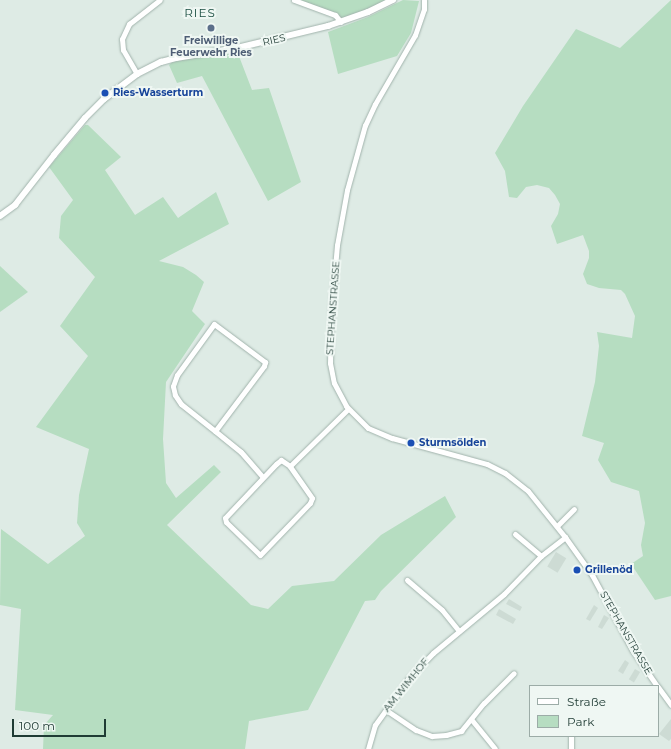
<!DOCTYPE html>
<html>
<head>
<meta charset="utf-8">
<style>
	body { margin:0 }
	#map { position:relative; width:671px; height:749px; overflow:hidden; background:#deebe5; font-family:Montserrat,sans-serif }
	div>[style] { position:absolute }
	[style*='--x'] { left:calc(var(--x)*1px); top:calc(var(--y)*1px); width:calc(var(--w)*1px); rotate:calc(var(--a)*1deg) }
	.built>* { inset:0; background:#cddbd4; transform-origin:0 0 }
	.green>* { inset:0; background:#b6ddc1 }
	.roads { filter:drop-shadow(0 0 1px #a1b3ac) drop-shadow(0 0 1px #a1b3ac) }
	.minor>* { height:5px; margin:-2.5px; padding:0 2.5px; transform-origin:2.5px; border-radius:2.5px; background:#fff }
	.tertiary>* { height:6px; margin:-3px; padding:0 3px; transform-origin:3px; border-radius:3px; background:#fff }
	.dots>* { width:11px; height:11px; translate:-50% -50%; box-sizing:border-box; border:2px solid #eff7f3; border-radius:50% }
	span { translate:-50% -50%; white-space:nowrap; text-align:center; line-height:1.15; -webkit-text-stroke:4px #eff7f3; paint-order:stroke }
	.service-label { font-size:10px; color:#4e5e75; font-weight:700 }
	.street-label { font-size:10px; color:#1f3b34 }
	.transit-label { font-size:10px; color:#164399; font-weight:700 }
	.left { translate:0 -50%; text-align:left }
	.quarter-label { font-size:12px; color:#1a4e41; letter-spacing:1px }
	.legend { position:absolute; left:529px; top:685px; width:130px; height:52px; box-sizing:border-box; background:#eff7f3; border:1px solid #9caca7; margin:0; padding:5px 7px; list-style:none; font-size:12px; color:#1f3b34 }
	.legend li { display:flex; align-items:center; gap:8px; height:20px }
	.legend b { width:20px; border:1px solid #9caca7 }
	.scale { position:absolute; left:12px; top:719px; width:94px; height:18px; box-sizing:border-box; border:2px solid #1f3b34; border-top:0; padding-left:5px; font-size:12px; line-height:14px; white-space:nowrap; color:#1f3b34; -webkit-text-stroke:3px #eff7f3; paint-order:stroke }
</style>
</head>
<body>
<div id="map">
	<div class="built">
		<div style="left:556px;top:552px;width:12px;height:17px;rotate:31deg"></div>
		<div style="clip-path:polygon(509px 599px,522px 607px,520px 611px,506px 604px)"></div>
		<div style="clip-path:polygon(594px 605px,598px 608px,590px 621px,586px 619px)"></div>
		<div style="clip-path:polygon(499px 609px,516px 619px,513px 624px,496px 615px)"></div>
		<div style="clip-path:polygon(604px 615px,609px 618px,602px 629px,598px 627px)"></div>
		<div style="clip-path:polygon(625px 660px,629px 663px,623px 674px,618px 671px)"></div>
		<div style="left:635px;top:669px;width:6px;height:12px;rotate:31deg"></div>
		<div style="clip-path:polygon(671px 719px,671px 739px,669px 741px,659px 734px)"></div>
	</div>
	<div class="green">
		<div style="clip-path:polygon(294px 0,393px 0,341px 22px,338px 18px)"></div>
		<div style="clip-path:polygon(403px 0,419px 1px,411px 33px,397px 56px,338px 74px,328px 32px,368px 17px)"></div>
		<div style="clip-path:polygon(671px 0,671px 596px,655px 600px,631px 564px,643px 556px,641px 545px,645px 523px,639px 491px,611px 482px,598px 460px,604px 443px,582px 436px,595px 382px,599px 346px,597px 332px,632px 338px,635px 316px,625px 294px,621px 290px,599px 288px,587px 284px,583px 274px,589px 258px,589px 251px,583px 235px,557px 244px,551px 226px,558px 214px,560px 204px,555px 195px,549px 188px,537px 185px,526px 187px,517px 198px,509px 197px,505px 171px,495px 153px,523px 106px,576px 29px,620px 48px)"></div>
		<div style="clip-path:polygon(237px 51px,252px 90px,269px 88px,301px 182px,268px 201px,202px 76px,177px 83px,169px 65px,172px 62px)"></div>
		<div style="clip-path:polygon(85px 125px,88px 125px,121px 157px,105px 170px,135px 215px,163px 197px,178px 218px,216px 192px,229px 224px,159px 261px,183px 267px,196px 275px,204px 282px,192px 311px,205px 324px,166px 382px,163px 439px,166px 483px,176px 498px,214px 465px,221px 472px,167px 525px,251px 605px,268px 609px,292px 586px,334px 581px,381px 535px,445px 496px,456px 517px,381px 591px,375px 600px,365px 601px,308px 710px,249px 721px,245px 749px,43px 749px,44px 725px,53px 715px,15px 710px,21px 609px,0 605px,1px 529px,48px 564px,85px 536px,77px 523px,79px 495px,89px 449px,36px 427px,88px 356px,60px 326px,95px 277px,59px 238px,61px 216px,73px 200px,49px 167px)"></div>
		<div style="clip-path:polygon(0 266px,28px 292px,0 312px)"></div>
	</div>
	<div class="roads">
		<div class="minor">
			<div style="--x:294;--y:0;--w:44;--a:20.1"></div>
			<div style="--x:335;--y:15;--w:9;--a:49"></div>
			<div style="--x:424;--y:0;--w:9;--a:90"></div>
			<div style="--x:424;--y:9;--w:28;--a:109"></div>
			<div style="--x:415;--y:35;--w:80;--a:120.1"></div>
			<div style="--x:375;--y:104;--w:23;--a:115"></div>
			<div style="--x:365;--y:125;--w:67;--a:105.5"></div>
			<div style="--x:347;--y:190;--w:56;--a:100.3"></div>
			<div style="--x:337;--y:245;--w:67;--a:95.1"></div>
			<div style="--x:331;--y:312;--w:51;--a:91.1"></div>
			<div style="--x:330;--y:363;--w:20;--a:79"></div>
			<div style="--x:334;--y:383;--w:26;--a:62"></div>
			<div style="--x:346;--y:406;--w:31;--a:45"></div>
			<div style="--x:368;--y:428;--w:26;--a:23"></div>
			<div style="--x:392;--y:438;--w:98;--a:15.3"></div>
			<div style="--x:487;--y:464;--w:20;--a:27"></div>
			<div style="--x:505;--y:473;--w:29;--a:38"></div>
			<div style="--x:528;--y:491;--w:59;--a:51.2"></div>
			<div style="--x:565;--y:537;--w:47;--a:54.6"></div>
			<div style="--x:592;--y:575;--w:86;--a:61.7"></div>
			<div style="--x:633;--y:651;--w:42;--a:55.6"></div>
			<div style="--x:137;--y:74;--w:28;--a:-120"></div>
			<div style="--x:123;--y:50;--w:11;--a:-95"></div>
			<div style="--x:122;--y:39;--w:17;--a:-65"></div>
			<div style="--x:129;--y:24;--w:39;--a:-38"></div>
			<div style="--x:215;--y:431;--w:43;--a:-141.5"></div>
			<div style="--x:181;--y:404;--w:11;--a:-124"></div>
			<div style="--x:175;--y:395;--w:9;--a:-103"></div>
			<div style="--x:173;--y:386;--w:12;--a:-70"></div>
			<div style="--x:177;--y:375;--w:63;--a:-54"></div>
			<div style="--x:214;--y:324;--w:64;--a:36.7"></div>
			<div style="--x:265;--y:362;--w:4;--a:104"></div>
			<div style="--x:264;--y:366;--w:81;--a:127"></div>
			<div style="--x:215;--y:431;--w:33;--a:39"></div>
			<div style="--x:241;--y:452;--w:33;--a:49"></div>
			<div style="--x:290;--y:466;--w:11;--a:-146"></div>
			<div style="--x:281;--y:460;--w:6;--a:141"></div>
			<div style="--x:276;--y:464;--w:74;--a:133.4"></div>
			<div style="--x:225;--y:518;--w:4;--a:76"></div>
			<div style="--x:226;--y:522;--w:47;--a:44.1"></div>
			<div style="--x:260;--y:555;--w:72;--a:-46.1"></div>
			<div style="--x:310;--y:503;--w:5;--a:-68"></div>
			<div style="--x:312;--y:498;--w:39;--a:-125"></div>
			<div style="--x:290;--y:466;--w:81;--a:-44.5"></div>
			<div style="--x:557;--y:526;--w:24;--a:-45"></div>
			<div style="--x:515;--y:534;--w:34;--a:40"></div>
			<div style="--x:407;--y:580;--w:46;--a:40.6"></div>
			<div style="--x:442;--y:610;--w:27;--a:51"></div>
			<div style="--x:658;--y:687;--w:22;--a:54"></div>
			<div style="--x:386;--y:710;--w:36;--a:34"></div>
			<div style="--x:416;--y:730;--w:17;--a:21"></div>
			<div style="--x:432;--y:736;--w:14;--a:-4"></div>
			<div style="--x:446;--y:735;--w:16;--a:-15"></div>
			<div style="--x:461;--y:731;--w:36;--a:-51"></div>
			<div style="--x:484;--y:703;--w:42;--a:-45"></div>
			<div style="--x:471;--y:719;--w:38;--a:51"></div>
			<div style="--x:571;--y:736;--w:13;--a:90"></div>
			<div style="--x:368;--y:749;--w:25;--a:-74"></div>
			<div style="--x:375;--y:725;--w:57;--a:-54.3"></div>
			<div style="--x:408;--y:679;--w:36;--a:-46"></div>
			<div style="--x:433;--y:653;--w:92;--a:-39.7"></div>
			<div style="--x:504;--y:594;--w:53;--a:-45.8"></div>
			<div style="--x:541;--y:556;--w:31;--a:-38"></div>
		</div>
		<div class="tertiary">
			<div style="--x:0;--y:216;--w:19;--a:-36"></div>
			<div style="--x:15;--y:205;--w:63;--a:-52"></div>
			<div style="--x:54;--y:155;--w:48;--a:-50"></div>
			<div style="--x:85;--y:118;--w:27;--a:-45"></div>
			<div style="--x:104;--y:99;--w:41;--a:-37.1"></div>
			<div style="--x:137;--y:74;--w:27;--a:-27"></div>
			<div style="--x:161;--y:62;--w:16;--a:-15"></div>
			<div style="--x:176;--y:58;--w:62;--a:-9.3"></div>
			<div style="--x:237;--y:48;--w:94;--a:-13.6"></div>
			<div style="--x:328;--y:26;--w:42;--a:-19.3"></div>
			<div style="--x:368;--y:12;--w:28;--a:-26"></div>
		</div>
	</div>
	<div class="dots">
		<div style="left:211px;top:28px;background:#5c6f8a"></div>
		<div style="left:105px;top:93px;background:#1a4fb4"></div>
		<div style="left:411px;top:443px;background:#1a4fb4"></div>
		<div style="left:577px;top:570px;background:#1a4fb4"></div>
	</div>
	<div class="service-label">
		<span style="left:211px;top:46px">Freiwillige<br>Feuerwehr Ries</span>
	</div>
	<div class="street-label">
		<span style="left:274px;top:40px;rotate:-13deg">RIES</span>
		<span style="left:333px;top:308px;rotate:-86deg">STEPHANSTRASSE</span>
		<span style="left:626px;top:633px;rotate:60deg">STEPHANSTRASSE</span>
		<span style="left:406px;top:685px;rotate:-51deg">AM WIMHOF</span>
	</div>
	<div class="transit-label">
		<span class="left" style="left:113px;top:93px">Ries-Wasserturm</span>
		<span class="left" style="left:419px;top:443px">Sturmsölden</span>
		<span class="left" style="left:585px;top:570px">Grillenöd</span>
	</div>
	<div class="quarter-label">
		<span style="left:200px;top:13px">RIES</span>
	</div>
	<ul class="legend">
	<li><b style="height:5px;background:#fff"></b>Straße</li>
	<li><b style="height:11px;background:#b6ddc1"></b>Park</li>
	</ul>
	<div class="scale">100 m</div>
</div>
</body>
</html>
